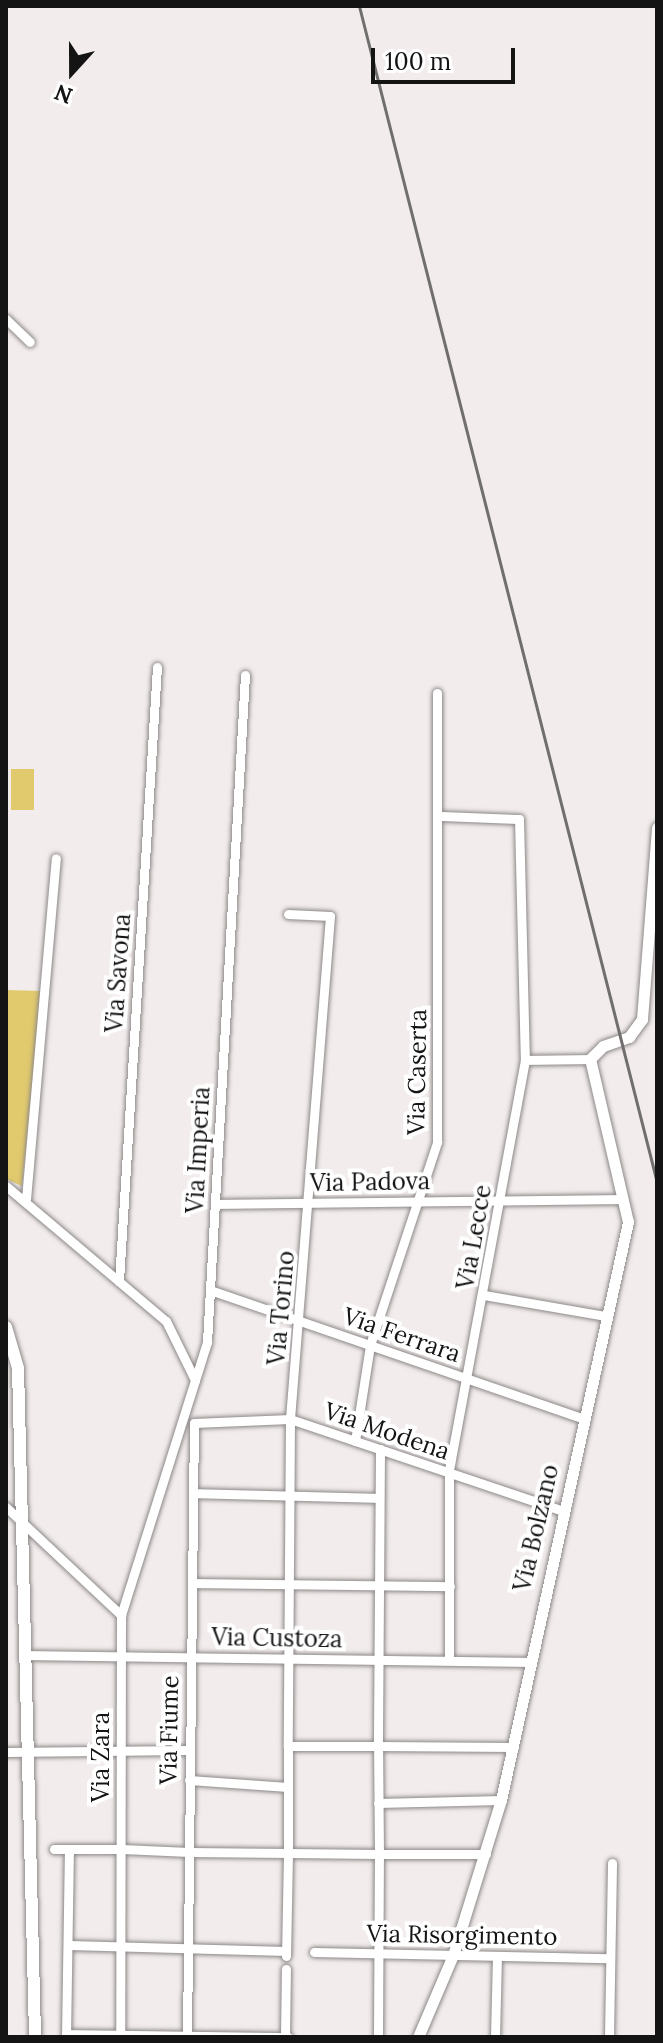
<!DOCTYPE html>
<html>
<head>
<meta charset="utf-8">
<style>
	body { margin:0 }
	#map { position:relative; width:663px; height:2043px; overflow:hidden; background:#f2edec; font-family:Lora,serif }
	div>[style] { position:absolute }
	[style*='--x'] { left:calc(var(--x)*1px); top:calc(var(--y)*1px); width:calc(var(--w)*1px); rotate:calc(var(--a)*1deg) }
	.green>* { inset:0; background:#e1c96d; transform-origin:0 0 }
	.roads { filter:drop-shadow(0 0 2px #8c8887) drop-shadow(0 0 2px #8c8887) }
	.minor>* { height:9px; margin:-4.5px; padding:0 4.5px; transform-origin:4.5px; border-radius:4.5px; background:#fff }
	.tertiary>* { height:11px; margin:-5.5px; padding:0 5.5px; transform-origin:5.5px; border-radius:5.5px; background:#fff }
	.secondary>* { height:12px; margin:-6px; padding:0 6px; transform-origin:6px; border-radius:6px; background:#fff }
	.rail>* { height:3px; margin:-1.5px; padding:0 1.5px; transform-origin:1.5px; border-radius:1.5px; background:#716e6e }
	span { translate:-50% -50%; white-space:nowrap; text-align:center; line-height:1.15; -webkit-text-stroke:8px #fff; paint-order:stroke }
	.street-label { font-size:24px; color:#151414 }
	.frame { position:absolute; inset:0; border:8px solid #151414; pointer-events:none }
	.north { position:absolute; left:32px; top:32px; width:80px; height:80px; -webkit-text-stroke:6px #fff; paint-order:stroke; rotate:201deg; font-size:22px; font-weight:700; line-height:32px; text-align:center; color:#151414 }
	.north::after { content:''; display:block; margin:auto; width:28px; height:36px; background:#151414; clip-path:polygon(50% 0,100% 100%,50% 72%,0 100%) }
	.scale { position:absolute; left:371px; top:48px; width:144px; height:36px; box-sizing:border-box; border:4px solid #151414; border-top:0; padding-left:10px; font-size:24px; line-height:28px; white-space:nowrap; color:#151414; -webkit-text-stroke:6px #fff; paint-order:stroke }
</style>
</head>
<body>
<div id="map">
	<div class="green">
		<div style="left:11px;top:769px;width:23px;height:41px"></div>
		<div style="clip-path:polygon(6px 990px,43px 991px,22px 1186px,6px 1179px)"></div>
	</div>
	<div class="roads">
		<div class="minor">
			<div style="--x:6;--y:319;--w:33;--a:44"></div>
			<div style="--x:440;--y:816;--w:79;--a:2.2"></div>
			<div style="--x:519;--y:819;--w:241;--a:88.6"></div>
			<div style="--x:525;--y:1060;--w:419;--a:100.5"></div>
			<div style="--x:449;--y:1472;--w:188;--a:90"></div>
			<div style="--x:288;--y:914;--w:42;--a:2.7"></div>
			<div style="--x:330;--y:916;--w:505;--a:94.55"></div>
			<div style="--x:290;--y:1419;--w:327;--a:90.4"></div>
			<div style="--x:525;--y:1060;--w:65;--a:-0.9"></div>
			<div style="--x:6;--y:1186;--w:209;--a:40.2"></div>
			<div style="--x:166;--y:1321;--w:66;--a:63.8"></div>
			<div style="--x:26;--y:1199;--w:342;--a:-85"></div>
			<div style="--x:215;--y:1204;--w:407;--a:-0.7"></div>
			<div style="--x:119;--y:1281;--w:615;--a:-86.46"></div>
			<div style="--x:210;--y:1290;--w:393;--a:19"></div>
			<div style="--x:484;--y:1295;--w:124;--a:9.8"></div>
			<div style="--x:355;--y:1441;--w:97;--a:-81.1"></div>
			<div style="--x:370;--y:1345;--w:214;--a:-71.7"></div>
			<div style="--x:437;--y:1142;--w:449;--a:-90"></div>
			<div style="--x:380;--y:1449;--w:297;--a:90.4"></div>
			<div style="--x:378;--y:1746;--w:136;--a:0.4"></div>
			<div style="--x:193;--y:1493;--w:185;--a:1.5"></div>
			<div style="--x:6;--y:1507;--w:158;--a:43.2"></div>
			<div style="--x:121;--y:1615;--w:422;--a:90.1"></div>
			<div style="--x:192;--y:1583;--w:258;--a:0.7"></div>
			<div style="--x:121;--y:1615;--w:286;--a:-72.5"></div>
			<div style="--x:207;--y:1342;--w:668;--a:-86.74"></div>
			<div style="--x:26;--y:1655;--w:502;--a:0.8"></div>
			<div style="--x:6;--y:1752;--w:183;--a:-0.6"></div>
			<div style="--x:189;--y:1780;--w:99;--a:4"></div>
			<div style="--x:378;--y:1803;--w:123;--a:-1.4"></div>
			<div style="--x:54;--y:1849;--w:68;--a:0"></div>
			<div style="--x:122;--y:1849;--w:67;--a:2.6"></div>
			<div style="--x:189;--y:1852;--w:99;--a:0.6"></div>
			<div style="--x:288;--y:1853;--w:91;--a:0.6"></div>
			<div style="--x:379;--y:1854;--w:108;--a:-90.5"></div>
			<div style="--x:378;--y:1746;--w:90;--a:180"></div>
			<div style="--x:288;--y:1746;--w:107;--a:90"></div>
			<div style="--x:288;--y:1853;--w:103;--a:91.1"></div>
			<div style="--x:69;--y:1945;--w:217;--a:1.6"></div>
			<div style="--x:314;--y:1952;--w:295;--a:1.2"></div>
			<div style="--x:66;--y:2034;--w:222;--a:0.8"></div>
			<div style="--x:66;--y:2037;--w:188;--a:-89.1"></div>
			<div style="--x:187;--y:2037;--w:614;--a:-89.35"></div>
			<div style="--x:194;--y:1423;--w:96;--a:-2.4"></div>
			<div style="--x:290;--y:1419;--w:288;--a:18.6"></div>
			<div style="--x:285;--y:2037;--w:68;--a:-89.2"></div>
			<div style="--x:378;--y:2037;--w:183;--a:-89.7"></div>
			<div style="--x:379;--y:1854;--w:107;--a:0"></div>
			<div style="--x:495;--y:2037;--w:81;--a:-88.6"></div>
			<div style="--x:609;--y:2037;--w:174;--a:-89"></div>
		</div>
		<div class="tertiary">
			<div style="--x:418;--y:2037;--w:89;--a:-66.9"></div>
			<div style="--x:453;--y:1955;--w:162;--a:-72.8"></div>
			<div style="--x:501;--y:1800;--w:592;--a:-77.61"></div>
			<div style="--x:628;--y:1222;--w:167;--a:-103.1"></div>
			<div style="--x:590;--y:1059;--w:18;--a:-45"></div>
			<div style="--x:603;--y:1046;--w:28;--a:-19"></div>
			<div style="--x:629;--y:1037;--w:22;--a:-54"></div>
			<div style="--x:642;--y:1019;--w:192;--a:-85.5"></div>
		</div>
		<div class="secondary">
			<div style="--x:6;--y:1327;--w:43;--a:73.7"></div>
			<div style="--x:18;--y:1368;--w:669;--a:88.54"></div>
		</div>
	</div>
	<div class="rail">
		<div style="--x:359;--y:6;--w:1214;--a:75.79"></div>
	</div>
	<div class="street-label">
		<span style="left:118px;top:973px;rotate:-86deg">Via Savona</span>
		<span style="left:417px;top:1072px;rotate:-89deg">Via Caserta</span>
		<span style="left:198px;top:1150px;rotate:-87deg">Via Imperia</span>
		<span style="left:370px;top:1182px;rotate:-1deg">Via Padova</span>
		<span style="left:474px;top:1237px;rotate:-80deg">Via Lecce</span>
		<span style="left:281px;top:1308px;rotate:-85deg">Via Torino</span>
		<span style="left:402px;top:1335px;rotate:19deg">Via Ferrara</span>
		<span style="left:387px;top:1431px;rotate:19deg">Via Modena</span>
		<span style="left:536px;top:1528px;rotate:-77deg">Via Bolzano</span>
		<span style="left:277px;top:1638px;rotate:1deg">Via Custoza</span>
		<span style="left:169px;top:1730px;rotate:-89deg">Via Fiume</span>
		<span style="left:101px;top:1757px;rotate:-90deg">Via Zara</span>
		<span style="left:462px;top:1935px;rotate:1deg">Via Risorgimento</span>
	</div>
	<div class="frame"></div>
	<div class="north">N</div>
	<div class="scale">100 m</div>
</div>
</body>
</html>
